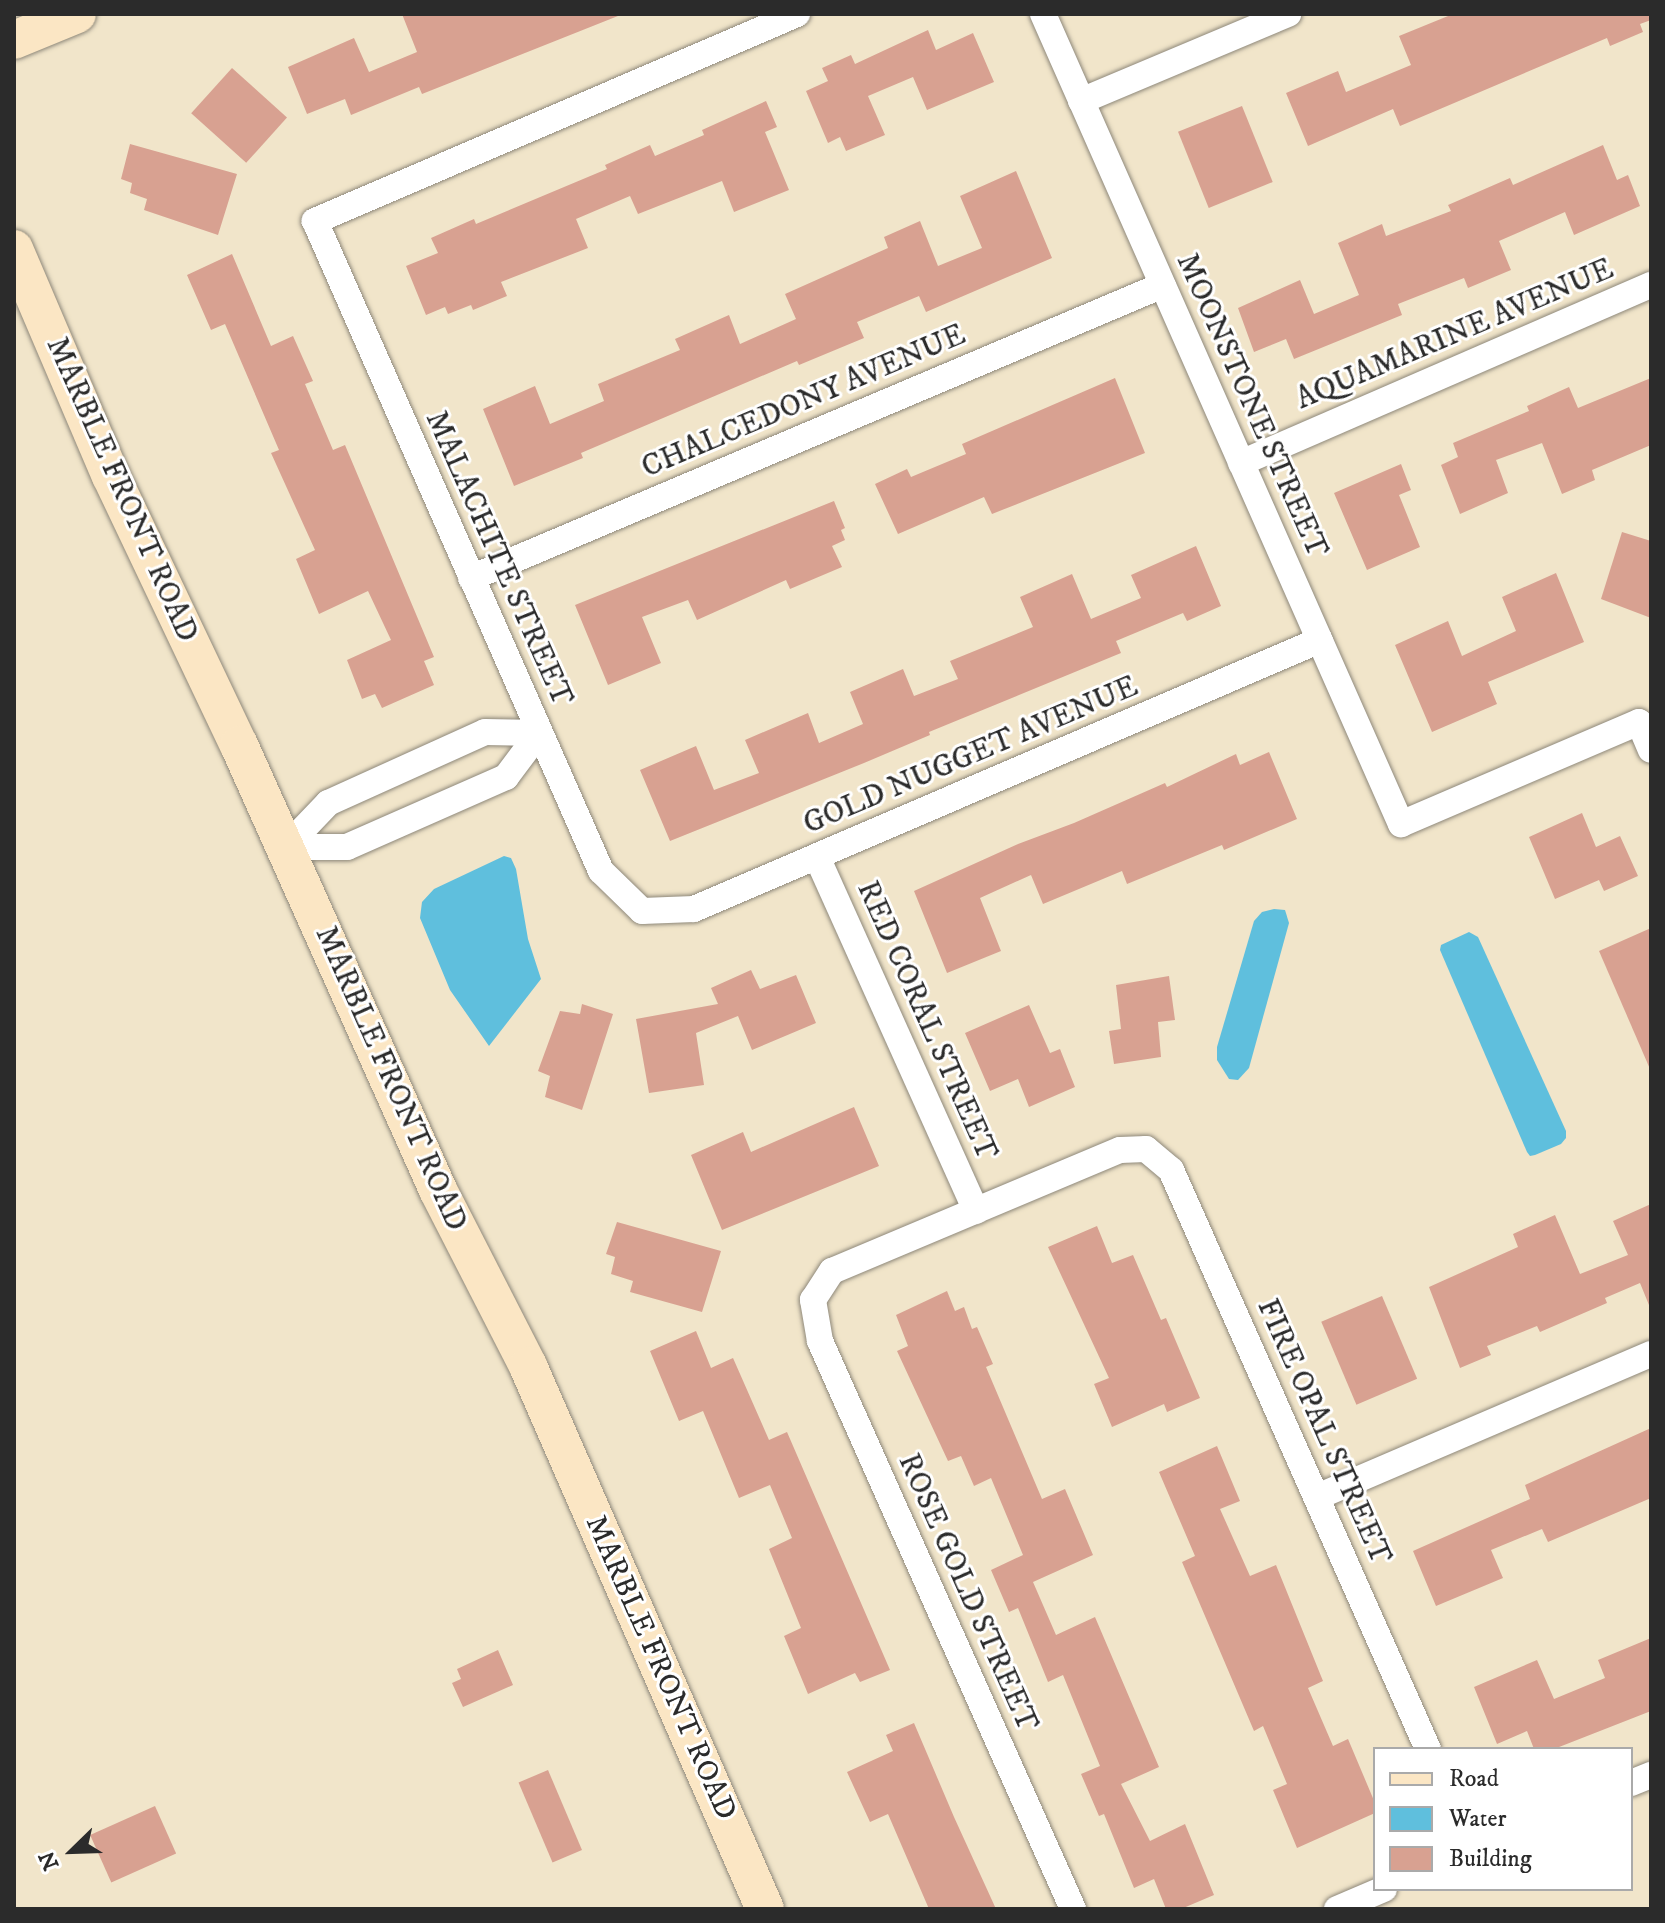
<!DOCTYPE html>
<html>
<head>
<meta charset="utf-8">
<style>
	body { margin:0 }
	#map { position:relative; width:1665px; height:1923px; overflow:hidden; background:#f1e5ca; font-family:"IM FELL DW Pica",serif }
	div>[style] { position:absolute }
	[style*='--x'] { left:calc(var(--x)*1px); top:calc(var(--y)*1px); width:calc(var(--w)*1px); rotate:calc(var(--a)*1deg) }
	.water>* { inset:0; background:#5fbfdd }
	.building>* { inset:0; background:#d8a191; transform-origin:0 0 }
	.roads { filter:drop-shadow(0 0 2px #8e887a) drop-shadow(0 0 2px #8e887a) }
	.street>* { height:26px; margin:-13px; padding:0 13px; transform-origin:13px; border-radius:13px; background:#fff }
	.secondary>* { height:38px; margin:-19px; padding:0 19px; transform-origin:19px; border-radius:19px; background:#fbe6c4 }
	span { translate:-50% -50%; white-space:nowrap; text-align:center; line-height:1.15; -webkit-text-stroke:6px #fff; paint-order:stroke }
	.street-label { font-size:30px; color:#2b2b2b }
	.frame { position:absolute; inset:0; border:16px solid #2b2b2b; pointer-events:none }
	.legend { position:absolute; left:1373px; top:1747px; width:260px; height:144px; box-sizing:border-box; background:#fff; border:2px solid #aaa; margin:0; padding:10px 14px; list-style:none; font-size:24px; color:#2b2b2b }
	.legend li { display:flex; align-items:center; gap:16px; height:40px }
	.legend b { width:40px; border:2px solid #aaa }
	.north { position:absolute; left:32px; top:1811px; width:80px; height:80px; -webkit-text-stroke:6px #fff; paint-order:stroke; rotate:247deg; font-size:22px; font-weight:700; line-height:32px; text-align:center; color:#2b2b2b }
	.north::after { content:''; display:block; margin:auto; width:28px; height:36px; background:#2b2b2b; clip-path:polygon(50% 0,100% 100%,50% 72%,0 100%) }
</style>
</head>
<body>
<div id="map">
	<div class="water">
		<div style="clip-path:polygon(504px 856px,511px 858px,516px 869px,528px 939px,541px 979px,489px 1046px,450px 990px,420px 918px,422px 902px,434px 889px)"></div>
		<div style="clip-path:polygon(1274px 909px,1285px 910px,1289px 923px,1249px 1068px,1238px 1080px,1229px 1079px,1217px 1060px,1217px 1047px,1254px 921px,1262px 912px)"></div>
		<div style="clip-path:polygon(1469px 932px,1478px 937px,1566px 1131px,1566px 1138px,1561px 1144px,1535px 1155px,1530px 1156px,1527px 1152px,1440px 950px,1441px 945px)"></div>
	</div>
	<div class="building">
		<div style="clip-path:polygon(402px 14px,623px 14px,422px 94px,419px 87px,351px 115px,345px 99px,307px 114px,288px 67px,354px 38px,369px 72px,417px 52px)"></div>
		<div style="clip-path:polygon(1453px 14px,1651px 14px,1651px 20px,1640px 24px,1643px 32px,1610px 46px,1607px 38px,1400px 126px,1393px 109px,1308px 146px,1286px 93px,1338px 71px,1346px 92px,1411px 65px,1399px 36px)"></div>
		<div style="clip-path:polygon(928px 30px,936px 50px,973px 33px,994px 82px,927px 110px,913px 77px,868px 96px,885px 135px,846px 151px,840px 137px,828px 143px,806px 91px,828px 81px,822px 68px,851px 55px,855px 64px)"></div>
		<div style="left:232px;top:68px;width:74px;height:61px;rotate:42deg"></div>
		<div style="clip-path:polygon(766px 101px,777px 127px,765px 132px,789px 190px,734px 212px,722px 181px,638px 214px,630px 196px,576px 219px,588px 248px,501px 282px,507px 296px,473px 310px,471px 305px,448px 314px,445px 307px,426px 315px,406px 266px,438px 253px,431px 238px,474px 219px,476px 224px,607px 169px,605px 165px,650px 145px,655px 156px,704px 135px,702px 130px)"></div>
		<div style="left:1242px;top:106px;width:82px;height:69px;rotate:68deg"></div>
		<div style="clip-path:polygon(130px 144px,237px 174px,218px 235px,144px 210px,147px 199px,130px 193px,132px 183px,121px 179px)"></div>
		<div style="clip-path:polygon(1603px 145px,1617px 180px,1628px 175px,1640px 206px,1574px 235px,1565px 212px,1499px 241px,1511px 270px,1468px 288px,1464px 278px,1398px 304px,1402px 315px,1294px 359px,1286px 339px,1254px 352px,1238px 308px,1300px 280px,1314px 314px,1359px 295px,1338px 243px,1382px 224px,1386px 236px,1451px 211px,1448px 205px,1510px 178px,1513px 185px)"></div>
		<div style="clip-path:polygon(1016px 171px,1052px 258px,926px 312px,919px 296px,857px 322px,864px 338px,799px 365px,797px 361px,581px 453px,583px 458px,514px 486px,483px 409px,535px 386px,550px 424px,604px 401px,598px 384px,680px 350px,675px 339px,729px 315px,740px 344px,796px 319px,785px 294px,888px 248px,884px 237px,920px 221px,938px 266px,982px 248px,960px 196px)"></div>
		<div style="clip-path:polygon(232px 254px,271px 346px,293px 336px,313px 381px,305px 384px,333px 450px,345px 445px,434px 657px,424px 661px,434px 685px,382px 708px,375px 694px,362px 699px,347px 660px,391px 640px,368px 591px,319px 614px,296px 559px,315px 550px,271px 453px,279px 450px,225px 324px,211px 330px,187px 275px)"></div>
		<div style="clip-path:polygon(1115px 378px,1145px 453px,992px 514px,984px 497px,898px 534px,875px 484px,907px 469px,911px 477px,966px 454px,962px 444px)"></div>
		<div style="clip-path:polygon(1651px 378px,1651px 445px,1592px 470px,1595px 480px,1562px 494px,1542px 443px,1496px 460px,1508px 493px,1460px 514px,1441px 465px,1458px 457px,1453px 443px,1529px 411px,1527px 406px,1569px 387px,1578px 408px)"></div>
		<div style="clip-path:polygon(1401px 464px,1411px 490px,1399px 495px,1420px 547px,1367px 570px,1334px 493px)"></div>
		<div style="clip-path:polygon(834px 501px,845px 528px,841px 530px,845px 540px,832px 546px,842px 567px,790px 589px,786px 580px,697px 620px,688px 600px,642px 617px,661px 663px,608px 685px,575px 605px)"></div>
		<div style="clip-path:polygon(1622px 532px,1651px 541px,1651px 618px,1601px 599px)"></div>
		<div style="clip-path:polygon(1196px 546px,1221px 606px,1187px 621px,1183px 613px,1116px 641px,1121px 653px,929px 732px,930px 735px,864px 763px,670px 841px,640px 770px,696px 746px,714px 790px,759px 773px,745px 740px,808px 713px,819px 743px,863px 724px,850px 692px,903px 669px,914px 696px,958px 679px,950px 661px,1033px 627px,1020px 597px,1072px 574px,1091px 619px,1141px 598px,1131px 575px)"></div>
		<div style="clip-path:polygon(1556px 573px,1584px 642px,1488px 682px,1497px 704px,1432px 732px,1395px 645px,1448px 621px,1462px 656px,1516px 631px,1502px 597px)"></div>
		<div style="clip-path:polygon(1269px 752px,1297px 819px,1224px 850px,1222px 845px,1127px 884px,1122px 871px,1043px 904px,1031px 875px,980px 898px,1001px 951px,947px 973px,914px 891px,1018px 844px,1074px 823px,1165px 783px,1167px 787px,1236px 754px,1240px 765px)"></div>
		<div style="clip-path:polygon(1582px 813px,1596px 847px,1620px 836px,1638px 876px,1604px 891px,1599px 880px,1555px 899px,1529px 837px)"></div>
		<div style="clip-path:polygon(1651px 928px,1651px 1069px,1650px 1069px,1599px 951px)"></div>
		<div style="clip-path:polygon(751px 970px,760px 989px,796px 975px,816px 1023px,752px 1050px,738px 1016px,696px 1033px,704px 1085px,649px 1093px,636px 1019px,718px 1004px,711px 988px)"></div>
		<div style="clip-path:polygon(1169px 976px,1175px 1020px,1158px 1022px,1161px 1057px,1114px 1064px,1109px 1031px,1121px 1029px,1116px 985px)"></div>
		<div style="clip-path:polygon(582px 1004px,613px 1014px,582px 1110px,545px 1097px,550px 1076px,538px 1071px,560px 1011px,580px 1014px)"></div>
		<div style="clip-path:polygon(1029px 1005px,1050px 1053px,1060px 1049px,1075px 1087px,1029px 1107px,1018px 1079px,990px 1091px,965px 1033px)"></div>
		<div style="clip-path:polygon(854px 1107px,879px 1166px,722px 1230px,691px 1155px,743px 1132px,751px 1152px)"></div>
		<div style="clip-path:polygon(1651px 1204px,1651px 1310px,1640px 1283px,1605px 1298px,1607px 1303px,1540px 1332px,1537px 1326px,1487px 1346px,1491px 1355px,1460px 1368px,1429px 1287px,1518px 1247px,1513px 1234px,1555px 1215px,1580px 1274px,1628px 1255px,1613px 1221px)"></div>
		<div style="clip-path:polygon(617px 1222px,721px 1251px,702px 1312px,630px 1292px,633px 1281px,611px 1274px,615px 1257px,606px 1254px)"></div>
		<div style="clip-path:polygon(1097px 1226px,1112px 1263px,1133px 1255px,1161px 1320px,1166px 1318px,1200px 1398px,1167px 1412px,1164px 1404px,1112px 1427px,1094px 1384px,1109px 1378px,1048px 1247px)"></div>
		<div style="clip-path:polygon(947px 1291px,955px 1311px,964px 1307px,972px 1329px,977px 1327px,993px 1364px,986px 1367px,1042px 1499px,1065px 1489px,1093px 1555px,1033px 1582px,1056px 1635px,1095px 1617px,1159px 1767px,1121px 1784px,1150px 1841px,1185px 1824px,1214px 1895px,1181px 1909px,1166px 1909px,1154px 1879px,1134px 1888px,1104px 1814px,1099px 1816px,1081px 1774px,1100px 1766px,1063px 1675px,1048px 1682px,1018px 1608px,1009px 1612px,991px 1570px,1023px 1555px,991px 1478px,974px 1486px,961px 1456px,948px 1461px,897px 1351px,908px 1346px,896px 1315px)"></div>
		<div style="left:1382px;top:1296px;width:90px;height:66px;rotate:67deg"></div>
		<div style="clip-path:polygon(696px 1331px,711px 1368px,733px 1358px,769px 1440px,787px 1432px,890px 1670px,860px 1682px,855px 1673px,808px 1694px,784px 1636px,801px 1628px,769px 1549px,792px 1538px,770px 1485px,739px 1498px,703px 1411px,679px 1421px,650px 1351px)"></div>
		<div style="clip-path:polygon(1651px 1428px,1651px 1498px,1548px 1542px,1542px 1529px,1491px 1550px,1503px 1578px,1436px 1606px,1413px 1551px,1530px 1499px,1525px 1485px)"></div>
		<div style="clip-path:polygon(1217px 1446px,1240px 1501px,1220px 1509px,1250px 1576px,1276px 1565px,1323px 1681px,1308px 1688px,1333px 1746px,1348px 1739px,1375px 1803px,1375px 1813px,1297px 1848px,1273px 1790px,1287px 1784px,1263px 1726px,1254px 1731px,1182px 1562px,1195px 1556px,1159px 1472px)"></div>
		<div style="clip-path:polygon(1651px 1638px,1651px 1711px,1554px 1749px,1534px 1749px,1527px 1731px,1497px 1744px,1474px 1687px,1537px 1660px,1554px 1699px,1605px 1678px,1598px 1660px)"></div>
		<div style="clip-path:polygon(498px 1650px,513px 1685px,463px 1707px,452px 1683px,461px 1679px,457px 1669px)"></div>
		<div style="clip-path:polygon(914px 1723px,954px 1817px,996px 1909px,929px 1909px,888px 1814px,870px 1822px,847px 1772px,893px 1751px,886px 1735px)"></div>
		<div style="left:548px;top:1770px;width:87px;height:32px;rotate:67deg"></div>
		<div style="left:155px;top:1806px;width:52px;height:71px;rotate:66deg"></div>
	</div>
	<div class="roads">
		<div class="street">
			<div style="--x:797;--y:14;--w:525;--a:156.76"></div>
			<div style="--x:315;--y:221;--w:710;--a:66.25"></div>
			<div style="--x:601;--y:871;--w:57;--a:44.3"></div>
			<div style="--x:642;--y:911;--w:52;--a:-2.2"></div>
			<div style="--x:694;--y:909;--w:681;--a:-23.25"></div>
			<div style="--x:1043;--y:14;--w:886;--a:66.16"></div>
			<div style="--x:1401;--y:824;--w:259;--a:-23.2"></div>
			<div style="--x:1639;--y:722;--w:30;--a:67"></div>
			<div style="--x:1081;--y:101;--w:225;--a:-22.8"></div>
			<div style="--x:1241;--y:463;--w:447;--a:-23.5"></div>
			<div style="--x:471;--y:578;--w:751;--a:-22.95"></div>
			<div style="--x:286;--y:847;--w:61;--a:0"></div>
			<div style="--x:347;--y:847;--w:174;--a:-23.8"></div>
			<div style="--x:506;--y:777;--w:55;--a:-53.1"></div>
			<div style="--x:286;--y:847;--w:61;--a:-46.3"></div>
			<div style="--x:328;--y:803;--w:172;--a:-24.3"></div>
			<div style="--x:485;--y:732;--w:54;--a:1.1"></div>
			<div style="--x:817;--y:857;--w:388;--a:65.8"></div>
			<div style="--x:1317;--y:1497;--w:363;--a:-23.2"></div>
			<div style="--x:1631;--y:1783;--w:22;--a:-22"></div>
			<div style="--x:1073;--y:1909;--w:622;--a:-114.01"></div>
			<div style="--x:820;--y:1341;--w:42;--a:-99.7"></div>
			<div style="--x:813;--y:1300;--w:35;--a:-57"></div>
			<div style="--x:832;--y:1271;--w:312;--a:-22.8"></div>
			<div style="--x:1120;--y:1150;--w:26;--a:-2"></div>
			<div style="--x:1146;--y:1149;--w:33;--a:40"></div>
			<div style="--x:1171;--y:1170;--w:633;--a:66.07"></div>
			<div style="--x:1337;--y:1909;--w:51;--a:-23.1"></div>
		</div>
		<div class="secondary">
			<div style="--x:14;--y:40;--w:68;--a:-22.4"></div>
			<div style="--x:14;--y:249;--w:247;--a:66.9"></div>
			<div style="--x:111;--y:476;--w:298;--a:64.6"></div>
			<div style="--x:239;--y:745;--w:487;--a:65.9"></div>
			<div style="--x:438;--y:1190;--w:198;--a:62.9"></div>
			<div style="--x:528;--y:1366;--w:592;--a:66.42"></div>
		</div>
	</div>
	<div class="street-label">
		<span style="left:1455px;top:335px;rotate:-23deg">AQUAMARINE AVENUE</span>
		<span style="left:804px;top:402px;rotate:-23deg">CHALCEDONY AVENUE</span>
		<span style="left:1251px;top:406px;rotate:66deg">MOONSTONE STREET</span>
		<span style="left:121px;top:490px;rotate:66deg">MARBLE FRONT ROAD</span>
		<span style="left:498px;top:559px;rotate:66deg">MALACHITE STREET</span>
		<span style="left:971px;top:756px;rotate:-23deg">GOLD NUGGET AVENUE</span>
		<span style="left:926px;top:1021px;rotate:66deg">RED CORAL STREET</span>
		<span style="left:390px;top:1079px;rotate:66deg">MARBLE FRONT ROAD</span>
		<span style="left:1323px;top:1432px;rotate:66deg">FIRE OPAL STREET</span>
		<span style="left:967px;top:1593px;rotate:66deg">ROSE GOLD STREET</span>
		<span style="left:660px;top:1668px;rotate:66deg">MARBLE FRONT ROAD</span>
	</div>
	<div class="frame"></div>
	<ul class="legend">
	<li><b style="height:10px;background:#fbe6c4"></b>Road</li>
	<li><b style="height:22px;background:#5fbfdd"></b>Water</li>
	<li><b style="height:22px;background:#d8a191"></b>Building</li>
	</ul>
	<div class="north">N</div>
</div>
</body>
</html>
